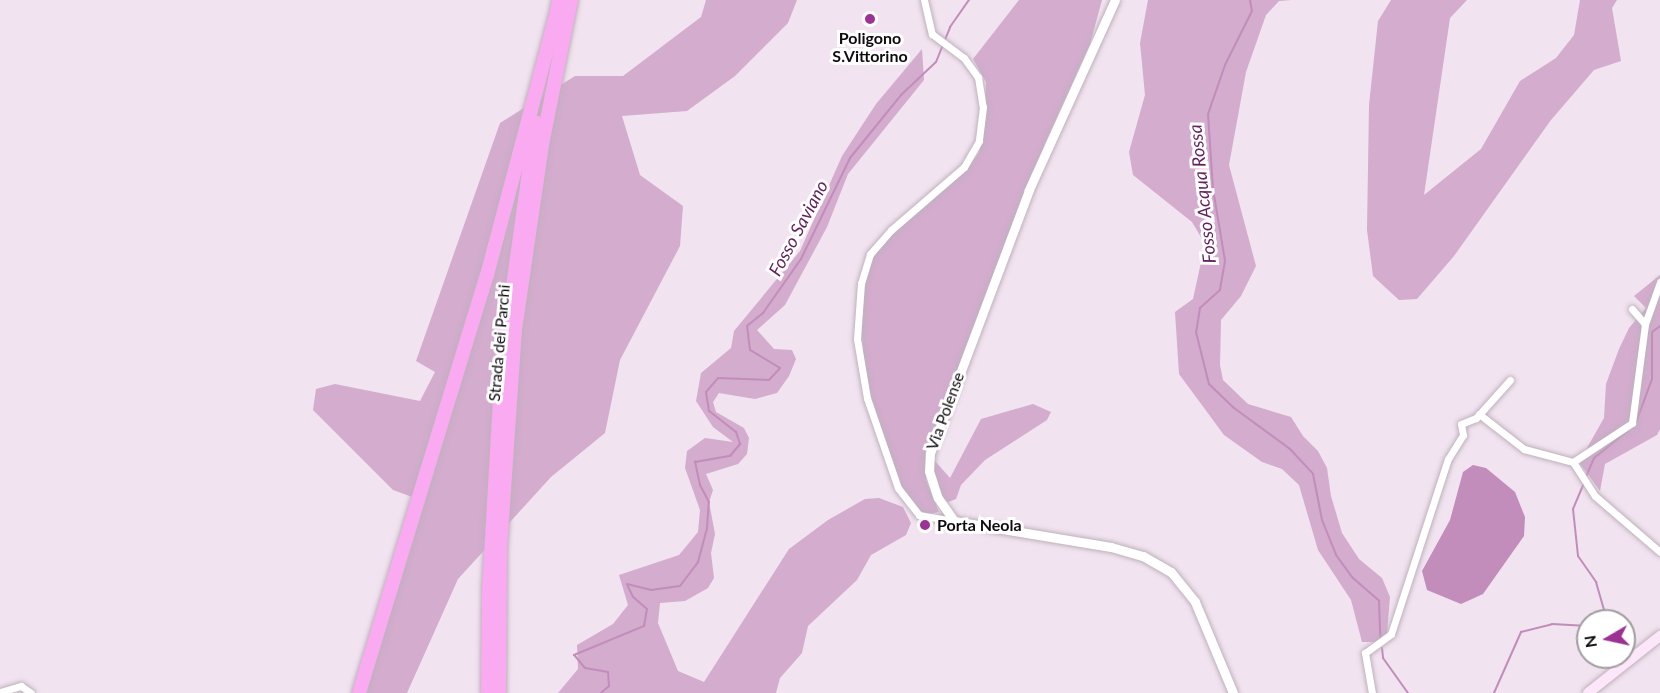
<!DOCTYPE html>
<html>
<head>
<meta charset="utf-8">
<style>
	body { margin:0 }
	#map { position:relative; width:1660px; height:693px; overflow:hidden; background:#f1e3ef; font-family:Lato,sans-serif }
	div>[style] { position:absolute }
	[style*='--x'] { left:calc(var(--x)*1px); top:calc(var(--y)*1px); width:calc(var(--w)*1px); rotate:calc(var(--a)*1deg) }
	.green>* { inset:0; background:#d3acce }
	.water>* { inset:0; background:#c28cbb }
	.stream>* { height:2px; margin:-1px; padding:0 1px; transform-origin:1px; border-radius:1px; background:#c28cbb }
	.roads { filter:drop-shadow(0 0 2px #beb1bc) drop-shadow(0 0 2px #beb1bc) }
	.minor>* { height:7px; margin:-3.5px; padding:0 3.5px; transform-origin:3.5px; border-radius:3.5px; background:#fff }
	.tertiary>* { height:9px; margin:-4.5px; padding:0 4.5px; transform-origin:4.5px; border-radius:4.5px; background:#fff }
	.secondary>* { height:10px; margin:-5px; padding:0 5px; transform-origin:5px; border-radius:5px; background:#fee6fa }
	.motorway>* { height:14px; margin:-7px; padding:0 7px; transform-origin:7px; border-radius:7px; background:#faaaf0 }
	.dots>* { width:16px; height:16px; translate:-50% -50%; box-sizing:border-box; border:3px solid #fff; border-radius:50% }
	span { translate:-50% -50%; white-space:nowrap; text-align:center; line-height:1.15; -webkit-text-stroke:6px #fff; paint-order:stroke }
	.poi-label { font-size:16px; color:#0f0b0f; font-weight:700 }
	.left { translate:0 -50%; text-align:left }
	.street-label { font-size:16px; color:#0f0b0f }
	.water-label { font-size:18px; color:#63235e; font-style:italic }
	.north { position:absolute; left:1576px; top:609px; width:60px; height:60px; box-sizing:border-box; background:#fff; border:2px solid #9f9d9f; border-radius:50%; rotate:261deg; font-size:16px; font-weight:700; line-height:24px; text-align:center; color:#0f0b0f }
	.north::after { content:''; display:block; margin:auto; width:21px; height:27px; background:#9c3294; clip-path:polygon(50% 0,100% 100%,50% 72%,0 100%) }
</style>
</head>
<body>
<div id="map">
	<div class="green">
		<div style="clip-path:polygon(706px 0,797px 0,788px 23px,735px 76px,687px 111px,622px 116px,640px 175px,683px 206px,680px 246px,620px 360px,605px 433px,551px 477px,458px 579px,407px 693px,366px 693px,390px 610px,415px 498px,393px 490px,313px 410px,316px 389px,335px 384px,420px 401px,435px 372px,416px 361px,500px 123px,575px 76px,623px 76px,701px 17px)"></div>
		<div style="clip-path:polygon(1019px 0,1102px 0,1090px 44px,1046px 141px,925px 454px,926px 480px,939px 512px,927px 514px,919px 511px,900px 487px,866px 383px,860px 313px,867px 272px,873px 255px,893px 232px,966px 170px,979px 153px,985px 126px,986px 82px,973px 59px)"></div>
		<div style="clip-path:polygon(1148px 0,1292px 0,1279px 1px,1266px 15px,1246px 72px,1229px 165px,1256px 266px,1241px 296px,1221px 320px,1220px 365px,1223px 380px,1248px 404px,1291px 417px,1303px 436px,1318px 451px,1327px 468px,1331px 496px,1342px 533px,1359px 559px,1382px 578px,1390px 597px,1387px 634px,1375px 642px,1362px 642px,1351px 600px,1318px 550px,1299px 485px,1282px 469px,1262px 462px,1224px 435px,1179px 374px,1175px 312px,1193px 299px,1205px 244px,1192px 222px,1133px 175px,1129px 152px,1145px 95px,1140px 43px)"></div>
		<div style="clip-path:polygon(1391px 0,1467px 0,1450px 18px,1424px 195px,1481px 149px,1520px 81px,1556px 58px,1574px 35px,1580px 0,1617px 0,1612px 8px,1621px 61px,1594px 70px,1551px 120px,1454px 256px,1417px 299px,1399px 300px,1373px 276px,1367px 230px,1369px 105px,1378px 21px)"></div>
		<div style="clip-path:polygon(922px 49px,924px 80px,848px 174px,827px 227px,785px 305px,757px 330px,774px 349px,792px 350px,796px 359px,789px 376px,777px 393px,755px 399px,719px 393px,713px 402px,716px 412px,744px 428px,749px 438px,747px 454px,738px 464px,706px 474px,713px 490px,709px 502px,715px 534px,711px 553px,714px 578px,708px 588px,685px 601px,660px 603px,658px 623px,678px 671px,704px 682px,789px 549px,828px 520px,865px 499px,879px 498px,903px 507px,911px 523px,906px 535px,871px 555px,857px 580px,808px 626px,802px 653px,780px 678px,776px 693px,558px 693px,578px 669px,577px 645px,613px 624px,628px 605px,619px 575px,679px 555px,698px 532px,700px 510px,685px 468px,687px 451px,705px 438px,733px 442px,713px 427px,696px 401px,701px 373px,731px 348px,734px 331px,800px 251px,842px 156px,876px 104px)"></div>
		<div style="clip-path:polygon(1660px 275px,1660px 429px,1657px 435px,1605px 464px,1600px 491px,1579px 462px,1604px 418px,1606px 384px,1619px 349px,1629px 328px,1646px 308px,1634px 296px)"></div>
		<div style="clip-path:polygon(1033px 404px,1051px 412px,1047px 420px,985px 460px,961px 485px,956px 499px,948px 502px,941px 499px,930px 462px,935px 461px,950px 478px,981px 419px)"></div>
	</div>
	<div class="water">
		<div style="clip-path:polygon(1473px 465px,1486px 468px,1515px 492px,1525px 517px,1524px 536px,1483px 594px,1461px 604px,1427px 590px,1422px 571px,1450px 520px,1463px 472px)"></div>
	</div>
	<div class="stream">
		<div style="--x:1250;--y:0;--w:11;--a:80"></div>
		<div style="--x:1252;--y:11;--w:60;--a:116.6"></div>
		<div style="--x:1225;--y:65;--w:52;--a:109.1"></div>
		<div style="--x:1208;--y:114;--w:75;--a:86.2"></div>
		<div style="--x:1213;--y:189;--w:73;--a:80.5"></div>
		<div style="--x:1225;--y:261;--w:29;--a:100"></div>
		<div style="--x:1220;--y:290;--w:27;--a:138"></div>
		<div style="--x:1200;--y:308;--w:24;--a:99"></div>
		<div style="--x:1196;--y:332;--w:54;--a:76"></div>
		<div style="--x:1209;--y:384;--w:35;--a:44"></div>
		<div style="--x:1234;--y:408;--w:69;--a:36.2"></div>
		<div style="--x:1290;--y:449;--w:34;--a:47"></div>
		<div style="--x:1313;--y:474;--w:47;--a:78.9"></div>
		<div style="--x:1322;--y:520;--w:38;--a:68"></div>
		<div style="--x:1336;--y:555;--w:29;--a:54"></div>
		<div style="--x:1353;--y:578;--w:35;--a:41"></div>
		<div style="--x:1379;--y:601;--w:37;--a:88"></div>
		<div style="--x:1586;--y:477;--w:21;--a:-67"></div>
		<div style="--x:1594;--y:458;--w:53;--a:-38.8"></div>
		<div style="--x:1635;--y:425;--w:49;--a:-69.7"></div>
		<div style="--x:1652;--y:379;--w:47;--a:-90"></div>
		<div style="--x:1652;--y:332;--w:10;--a:-37"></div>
		<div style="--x:1584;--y:483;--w:28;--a:113"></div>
		<div style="--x:1573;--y:509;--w:47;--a:83.9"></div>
		<div style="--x:1578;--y:556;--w:32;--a:55"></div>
		<div style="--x:1596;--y:582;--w:32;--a:74"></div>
		<div style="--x:1605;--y:613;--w:13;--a:141"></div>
		<div style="--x:1382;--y:648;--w:10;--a:84"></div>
		<div style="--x:1383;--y:658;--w:43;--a:54.5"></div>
		<div style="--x:601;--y:693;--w:11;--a:-41"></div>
		<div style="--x:609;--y:686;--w:14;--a:-94"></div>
		<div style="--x:608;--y:672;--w:23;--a:-170"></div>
		<div style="--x:585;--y:668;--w:17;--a:-130"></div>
		<div style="--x:574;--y:655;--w:76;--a:-22.5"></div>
		<div style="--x:644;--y:626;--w:17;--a:-80"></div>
		<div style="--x:647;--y:609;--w:18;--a:-139"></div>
		<div style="--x:633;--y:597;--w:14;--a:-115"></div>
		<div style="--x:627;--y:584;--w:25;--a:14"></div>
		<div style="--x:651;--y:590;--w:29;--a:-8"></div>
		<div style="--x:680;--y:586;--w:30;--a:-53"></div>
		<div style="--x:698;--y:562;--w:35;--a:-75"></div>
		<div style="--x:707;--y:528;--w:26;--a:-86"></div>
		<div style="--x:709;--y:502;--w:19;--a:-118"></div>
		<div style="--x:700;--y:485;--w:24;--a:-102"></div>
		<div style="--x:695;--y:462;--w:36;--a:-10"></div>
		<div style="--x:730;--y:456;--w:16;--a:-50"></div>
		<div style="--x:740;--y:444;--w:13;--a:-108"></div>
		<div style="--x:736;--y:432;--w:34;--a:-142"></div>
		<div style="--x:709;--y:411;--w:19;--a:-99"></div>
		<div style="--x:706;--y:392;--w:18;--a:-49"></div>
		<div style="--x:718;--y:378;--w:51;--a:2.2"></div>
		<div style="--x:769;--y:380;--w:16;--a:-47"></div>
		<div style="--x:780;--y:368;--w:35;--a:-149"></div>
		<div style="--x:750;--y:350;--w:24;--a:-97"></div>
		<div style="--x:747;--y:326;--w:21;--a:-39"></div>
		<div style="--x:763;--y:313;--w:66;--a:-54.9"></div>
		<div style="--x:801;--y:259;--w:112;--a:-64.1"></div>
		<div style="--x:850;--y:158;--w:81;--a:-51"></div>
		<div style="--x:901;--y:95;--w:48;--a:-43.3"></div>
		<div style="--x:936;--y:62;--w:38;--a:-68"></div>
		<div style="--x:950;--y:27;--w:33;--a:-55"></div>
		<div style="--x:1494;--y:693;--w:67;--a:-66.1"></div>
		<div style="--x:1521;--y:632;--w:32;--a:-14"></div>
		<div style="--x:1552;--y:624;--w:36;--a:3"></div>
	</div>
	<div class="roads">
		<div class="minor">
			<div style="--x:924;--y:0;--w:35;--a:77"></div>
			<div style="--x:932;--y:34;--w:40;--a:37"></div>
			<div style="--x:964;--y:58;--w:24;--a:54"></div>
			<div style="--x:978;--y:77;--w:30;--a:81"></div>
			<div style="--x:983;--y:107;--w:34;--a:97"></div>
			<div style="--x:979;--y:141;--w:30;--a:120"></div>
			<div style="--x:964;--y:167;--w:96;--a:139.2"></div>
			<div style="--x:891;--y:230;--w:32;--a:131"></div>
			<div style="--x:870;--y:254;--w:30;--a:107"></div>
			<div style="--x:861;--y:283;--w:56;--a:94.1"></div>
			<div style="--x:857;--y:339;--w:60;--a:80.4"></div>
			<div style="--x:867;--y:398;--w:95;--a:71"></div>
			<div style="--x:898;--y:488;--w:34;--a:52"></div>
			<div style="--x:919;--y:515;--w:36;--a:10"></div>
			<div style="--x:1645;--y:324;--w:45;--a:-70.3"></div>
			<div style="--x:1479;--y:414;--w:57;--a:37.9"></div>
			<div style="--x:1524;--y:449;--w:51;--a:14.9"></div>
			<div style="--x:1573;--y:462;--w:40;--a:57.1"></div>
			<div style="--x:1595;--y:496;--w:86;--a:40.7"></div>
			<div style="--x:1573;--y:462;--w:71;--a:-33.5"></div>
			<div style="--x:1632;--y:423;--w:100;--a:-82.5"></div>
			<div style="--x:1645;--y:324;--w:20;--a:-131"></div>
			<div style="--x:0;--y:692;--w:22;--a:-16"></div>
			<div style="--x:21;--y:686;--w:12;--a:35"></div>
			<div style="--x:1372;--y:693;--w:41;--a:-99.9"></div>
			<div style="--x:1365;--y:653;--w:32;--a:-36"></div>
			<div style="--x:1391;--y:634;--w:184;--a:-72"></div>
			<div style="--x:1448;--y:459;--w:28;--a:-58"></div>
			<div style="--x:1463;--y:435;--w:11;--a:-100"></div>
			<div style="--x:1461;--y:424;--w:16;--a:-22"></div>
			<div style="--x:1476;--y:418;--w:51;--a:-48.2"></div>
		</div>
		<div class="tertiary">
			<div style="--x:1115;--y:0;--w:209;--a:114.4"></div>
			<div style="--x:1029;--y:190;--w:281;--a:110.6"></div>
			<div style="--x:930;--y:453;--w:18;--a:93"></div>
			<div style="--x:929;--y:471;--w:28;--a:72"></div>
			<div style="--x:938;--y:498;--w:28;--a:55"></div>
			<div style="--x:954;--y:521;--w:159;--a:9.4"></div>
			<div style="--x:1111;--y:547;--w:33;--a:16"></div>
			<div style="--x:1143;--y:556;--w:32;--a:30"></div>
			<div style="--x:1171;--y:572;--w:38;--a:51"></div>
			<div style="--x:1195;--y:602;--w:99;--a:67.3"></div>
		</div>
		<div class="secondary">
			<div style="--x:1588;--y:693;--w:92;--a:-38.4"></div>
		</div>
		<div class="motorway">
			<div style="--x:554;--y:26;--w:26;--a:-79"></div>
			<div style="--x:359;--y:693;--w:437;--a:-73"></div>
			<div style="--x:487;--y:275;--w:265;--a:-75.1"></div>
			<div style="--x:488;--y:693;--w:103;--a:-89.4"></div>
			<div style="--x:489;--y:590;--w:226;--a:-86.7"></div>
			<div style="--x:502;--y:364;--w:244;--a:-82"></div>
			<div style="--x:499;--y:693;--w:144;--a:-89.6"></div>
			<div style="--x:500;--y:549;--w:220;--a:-86.1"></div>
			<div style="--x:515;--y:330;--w:187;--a:-81.7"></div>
			<div style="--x:542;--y:145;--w:148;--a:-78.7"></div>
		</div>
	</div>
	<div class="dots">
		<div style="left:870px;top:19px;background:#9c3294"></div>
		<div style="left:925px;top:525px;background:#9c3294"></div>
	</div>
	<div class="poi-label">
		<span style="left:870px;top:47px">Poligono<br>S.Vittorino</span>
		<span class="left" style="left:937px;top:525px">Porta Neola</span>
	</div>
	<div class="street-label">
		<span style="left:499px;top:343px;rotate:-85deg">Strada dei Parchi</span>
		<span style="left:945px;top:411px;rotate:-70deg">Via Polense</span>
	</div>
	<div class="water-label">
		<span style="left:1202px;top:194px;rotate:-96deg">Fosso Acqua Rossa</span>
		<span style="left:798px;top:228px;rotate:-62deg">Fosso Saviano</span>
	</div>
	<div class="north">N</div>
</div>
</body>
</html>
